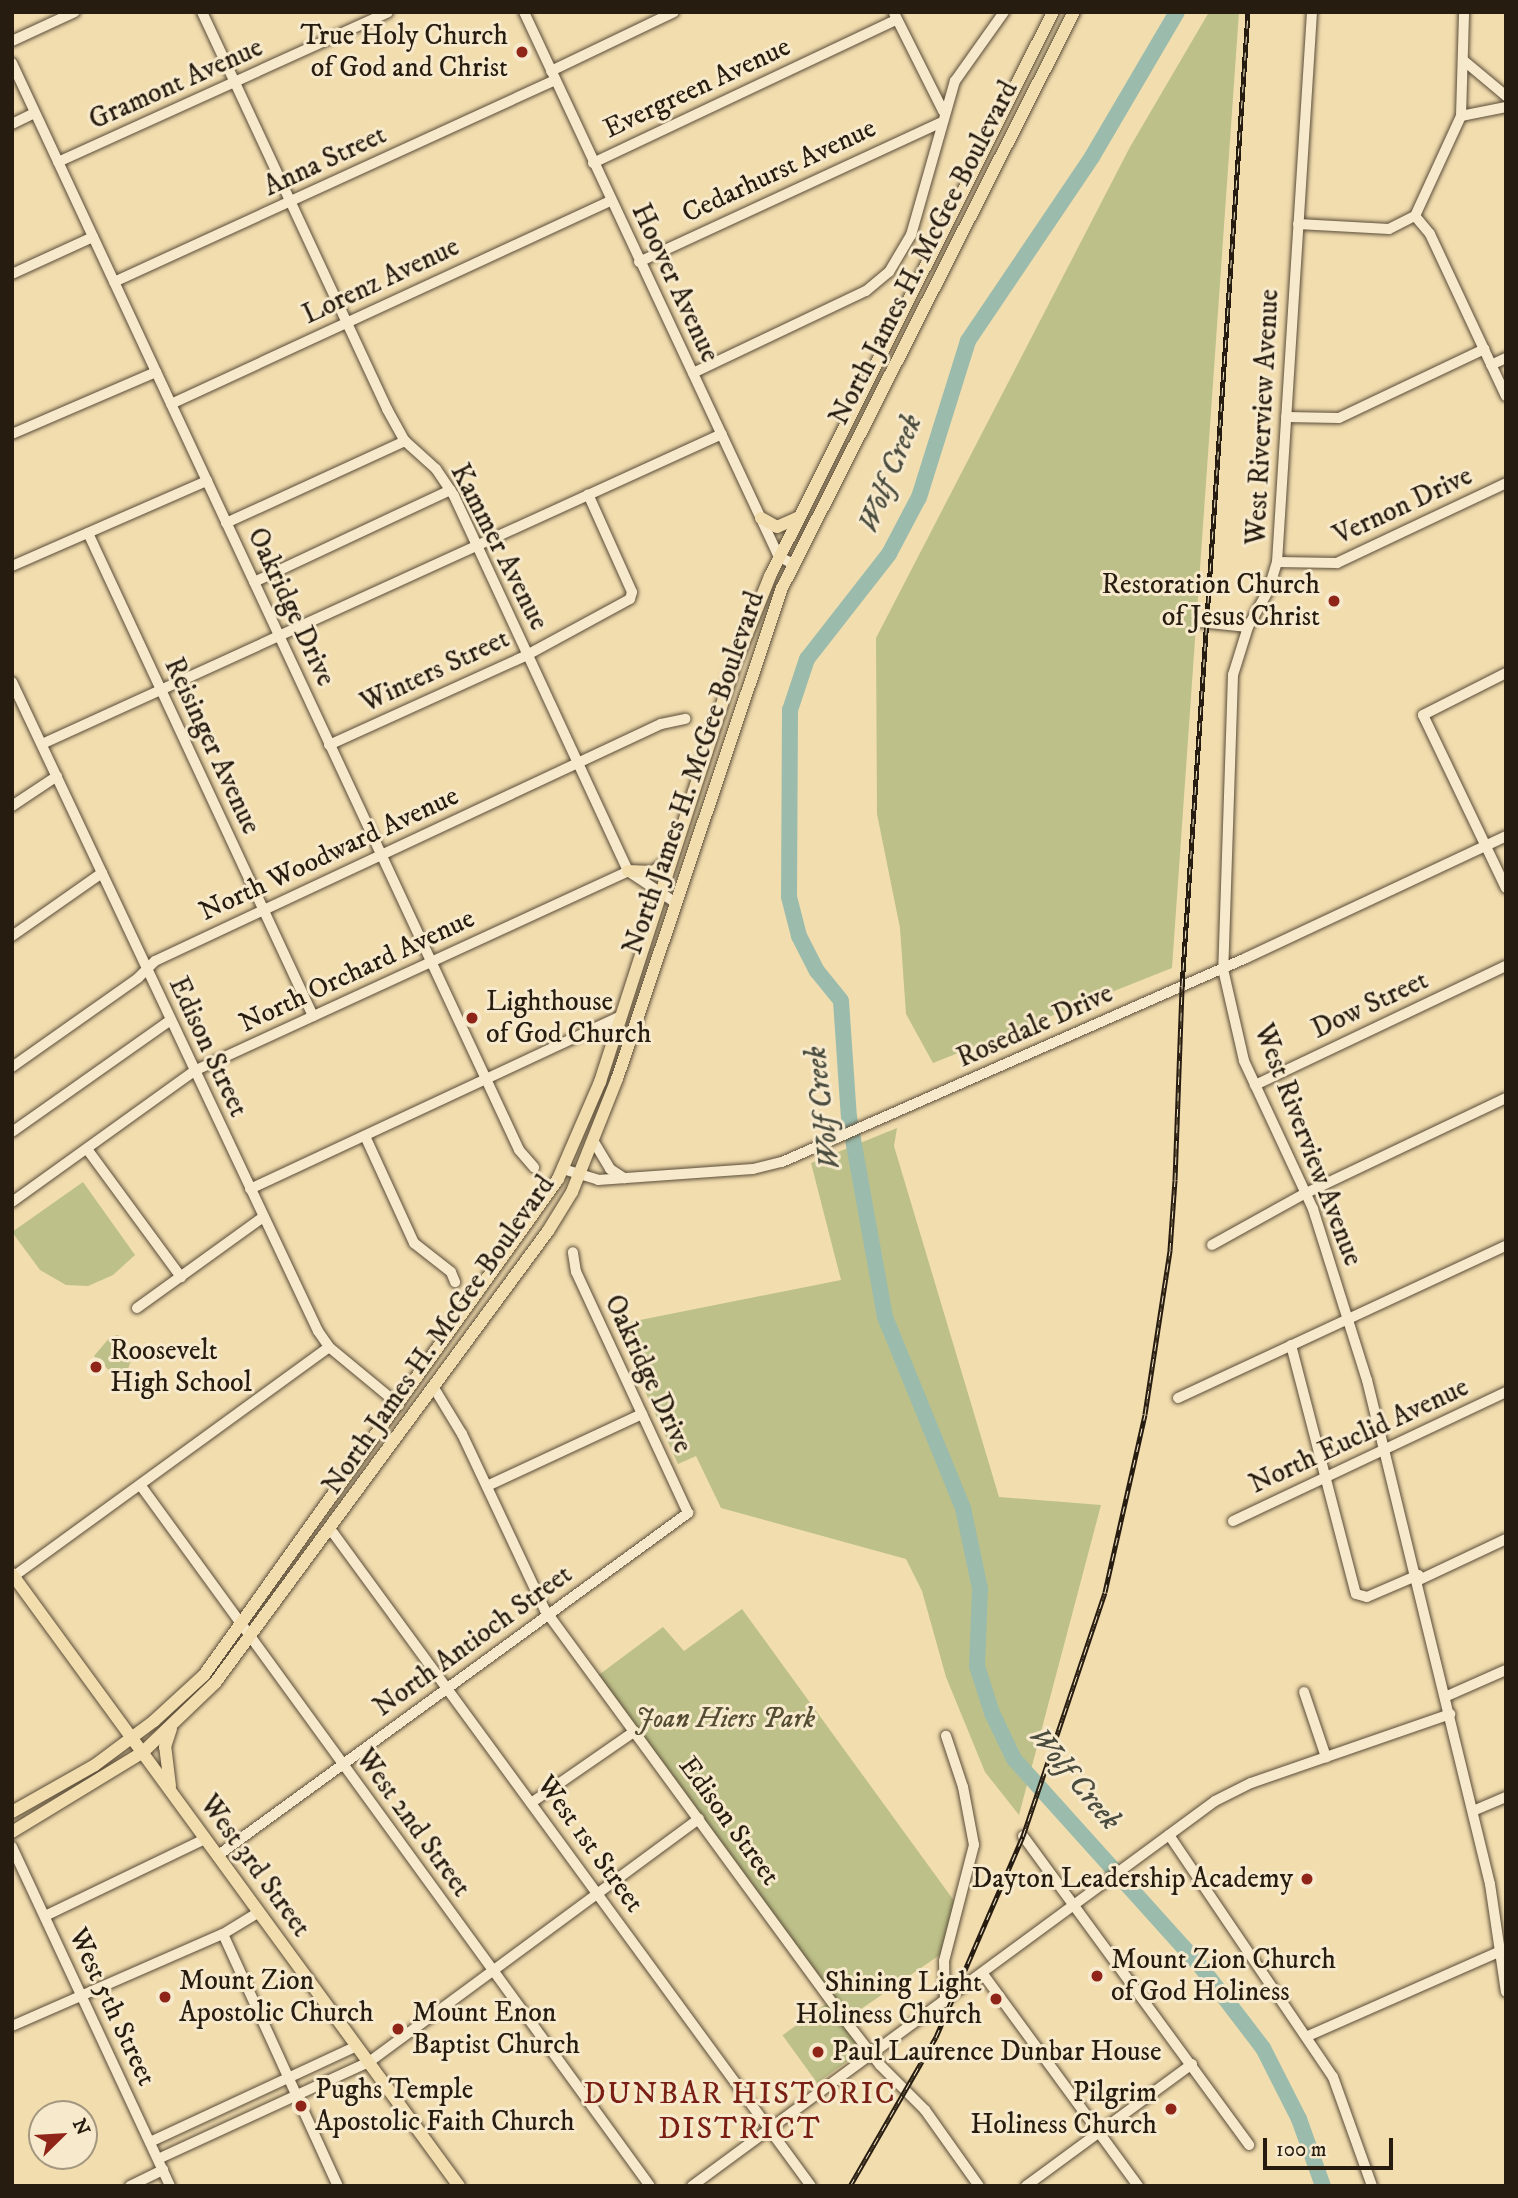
<!DOCTYPE html>
<html>
<head>
<meta charset="utf-8">
<style>
	body { margin:0 }
	#map { position:relative; width:1518px; height:2198px; overflow:hidden; background:#f2ddaf; font-family:"IM FELL DW Pica",serif }
	div>[style] { position:absolute }
	[style*='--x'] { left:calc(var(--x)*1px); top:calc(var(--y)*1px); width:calc(var(--w)*1px); rotate:calc(var(--a)*1deg) }
	.green>* { inset:0; background:#bdc089; transform-origin:0 0 }
	.river>* { height:16px; margin:-8px; padding:0 8px; transform-origin:8px; border-radius:8px; background:#9bbcac }
	.roads { filter:drop-shadow(0 0 2px #5a4c38) drop-shadow(0 0 2px #5a4c38) }
	.minor>* { height:10px; margin:-5px; padding:0 5px; transform-origin:5px; border-radius:5px; background:#f7e9cb }
	.major>* { height:12px; margin:-6px; padding:0 6px; transform-origin:6px; border-radius:6px; background:#f2ddaf }
	.rail>* { height:5px; margin-top:-2.5px; transform-origin:0; background:repeating-linear-gradient(90deg,#f7e9cb 0 8px,#271c10 0 16px); box-sizing:border-box; border-block:2px solid #271c10 }
	.dots>* { width:19px; height:19px; translate:-50% -50%; box-sizing:border-box; border:4px solid #f7e9cb; border-radius:50% }
	span { translate:-50% -50%; white-space:nowrap; text-align:center; line-height:1.15; -webkit-text-stroke:6px #f7e9cb; paint-order:stroke }
	.poi-label { font-size:28px; color:#271c10 }
	.right { translate:-100% -50%; text-align:right }
	.left { translate:0 -50%; text-align:left }
	.street-label { font-size:28px; color:#271c10 }
	.park-label { font-size:28px; color:#544d34; font-style:italic }
	.water-label { font-size:30px; color:#4a4c3f; font-style:italic }
	.neighbourhood-label { font-size:30px; color:#7a1f14; letter-spacing:2px }
	.frame { position:absolute; inset:0; border:14px solid #271c10; pointer-events:none }
	.north { position:absolute; left:28px; top:2100px; width:70px; height:70px; box-sizing:border-box; background:#f7e9cb; border:2px solid #a49780; border-radius:50%; rotate:66deg; font-size:19px; font-weight:700; line-height:28px; text-align:center; color:#271c10 }
	.north::after { content:''; display:block; margin:auto; width:24px; height:32px; background:#8f2418; clip-path:polygon(50% 0,100% 100%,50% 72%,0 100%) }
	.scale { position:absolute; left:1263px; top:2138px; width:130px; height:32px; box-sizing:border-box; border:4px solid #271c10; border-top:0; padding-left:9px; font-size:21px; line-height:24px; white-space:nowrap; color:#271c10; -webkit-text-stroke:5px #f7e9cb; paint-order:stroke }
</style>
</head>
<body>
<div id="map">
	<div class="green">
		<div style="clip-path:polygon(1209px 12px,1239px 12px,1172px 968px,933px 1063px,906px 1014px,900px 928px,877px 814px,876px 638px,1130px 147px)"></div>
		<div style="clip-path:polygon(897px 1128px,894px 1146px,999px 1497px,1101px 1505px,1019px 1815px,985px 1772px,946px 1677px,922px 1591px,906px 1559px,721px 1508px,696px 1456px,678px 1464px,615px 1325px,841px 1280px,811px 1163px)"></div>
		<div style="clip-path:polygon(83px 1182px,135px 1255px,113px 1275px,88px 1286px,66px 1285px,40px 1270px,12px 1232px)"></div>
		<div style="clip-path:polygon(118px 1335px,133px 1354px,128px 1369px,114px 1375px,94px 1356px,110px 1337px)"></div>
		<div style="clip-path:polygon(742px 1609px,960px 1909px,947px 1950px,845px 2020px,596px 1677px,663px 1627px,684px 1651px)"></div>
		<div style="left:827px;top:2003px;width:59px;height:55px;rotate:54deg"></div>
	</div>
	<div class="river">
		<div style="--x:1177;--y:12;--w:168;--a:120.4"></div>
		<div style="--x:1092;--y:157;--w:222;--a:124"></div>
		<div style="--x:968;--y:341;--w:164;--a:107.4"></div>
		<div style="--x:919;--y:497;--w:64;--a:117.8"></div>
		<div style="--x:889;--y:554;--w:133;--a:128"></div>
		<div style="--x:807;--y:659;--w:54;--a:108.4"></div>
		<div style="--x:790;--y:710;--w:187;--a:90.3"></div>
		<div style="--x:789;--y:897;--w:40;--a:75.6"></div>
		<div style="--x:799;--y:936;--w:39;--a:63"></div>
		<div style="--x:817;--y:971;--w:38;--a:51"></div>
		<div style="--x:841;--y:1001;--w:116;--a:86.1"></div>
		<div style="--x:849;--y:1117;--w:203;--a:79.8"></div>
		<div style="--x:885;--y:1317;--w:206;--a:67.8"></div>
		<div style="--x:963;--y:1508;--w:83;--a:78.1"></div>
		<div style="--x:980;--y:1589;--w:77;--a:92.2"></div>
		<div style="--x:977;--y:1666;--w:49;--a:72.3"></div>
		<div style="--x:992;--y:1713;--w:51;--a:64.4"></div>
		<div style="--x:1014;--y:1759;--w:280;--a:48"></div>
		<div style="--x:1201;--y:1967;--w:102;--a:52.6"></div>
		<div style="--x:1263;--y:2048;--w:80;--a:63.1"></div>
		<div style="--x:1299;--y:2119;--w:71;--a:70.3"></div>
	</div>
	<div class="roads">
		<div class="minor">
			<div style="--x:202;--y:12;--w:438;--a:65"></div>
			<div style="--x:387;--y:409;--w:37;--a:61"></div>
			<div style="--x:405;--y:441;--w:42;--a:42.1"></div>
			<div style="--x:436;--y:469;--w:32;--a:56"></div>
			<div style="--x:454;--y:496;--w:413;--a:65.1"></div>
			<div style="--x:628;--y:871;--w:58;--a:33.7"></div>
			<div style="--x:524;--y:12;--w:602;--a:64.93"></div>
			<div style="--x:779;--y:557;--w:17;--a:25"></div>
			<div style="--x:1312;--y:12;--w:551;--a:93.64"></div>
			<div style="--x:1277;--y:562;--w:30;--a:107"></div>
			<div style="--x:1268;--y:591;--w:41;--a:119.1"></div>
			<div style="--x:1248;--y:627;--w:50;--a:107.4"></div>
			<div style="--x:1233;--y:675;--w:294;--a:91.9"></div>
			<div style="--x:1223;--y:969;--w:94;--a:77.1"></div>
			<div style="--x:1244;--y:1061;--w:163;--a:65"></div>
			<div style="--x:1313;--y:1209;--w:179;--a:72.5"></div>
			<div style="--x:1367;--y:1380;--w:519;--a:76.29"></div>
			<div style="--x:1490;--y:1884;--w:109;--a:81.6"></div>
			<div style="--x:894;--y:13;--w:110;--a:63.4"></div>
			<div style="--x:12;--y:41;--w:69;--a:-24.7"></div>
			<div style="--x:1463;--y:60;--w:56;--a:39.9"></div>
			<div style="--x:12;--y:63;--w:1199;--a:64.99"></div>
			<div style="--x:519;--y:1150;--w:23;--a:49"></div>
			<div style="--x:551;--y:71;--w:136;--a:-25.6"></div>
			<div style="--x:1461;--y:116;--w:46;--a:-11.3"></div>
			<div style="--x:12;--y:124;--w:25;--a:-26"></div>
			<div style="--x:58;--y:162;--w:362;--a:-24.4"></div>
			<div style="--x:593;--y:163;--w:336;--a:-25.3"></div>
			<div style="--x:1415;--y:216;--w:23;--a:50"></div>
			<div style="--x:1430;--y:234;--w:179;--a:64.9"></div>
			<div style="--x:1298;--y:224;--w:91;--a:3.1"></div>
			<div style="--x:1389;--y:229;--w:29;--a:-27"></div>
			<div style="--x:1415;--y:216;--w:110;--a:-65.3"></div>
			<div style="--x:1461;--y:116;--w:104;--a:-88.3"></div>
			<div style="--x:639;--y:262;--w:332;--a:-24.8"></div>
			<div style="--x:12;--y:274;--w:89;--a:-24.6"></div>
			<div style="--x:114;--y:282;--w:485;--a:-24.6"></div>
			<div style="--x:1491;--y:365;--w:17;--a:-25"></div>
			<div style="--x:693;--y:373;--w:191;--a:-25.4"></div>
			<div style="--x:866;--y:291;--w:30;--a:-40"></div>
			<div style="--x:889;--y:272;--w:43;--a:-59.3"></div>
			<div style="--x:911;--y:235;--w:160;--a:-74.1"></div>
			<div style="--x:955;--y:81;--w:85;--a:-54.6"></div>
			<div style="--x:171;--y:404;--w:485;--a:-24.8"></div>
			<div style="--x:1286;--y:417;--w:53;--a:1.1"></div>
			<div style="--x:1339;--y:418;--w:161;--a:-25.4"></div>
			<div style="--x:12;--y:434;--w:157;--a:-23.3"></div>
			<div style="--x:226;--y:523;--w:197;--a:-24.6"></div>
			<div style="--x:88;--y:533;--w:533;--a:65.02"></div>
			<div style="--x:1277;--y:562;--w:60;--a:1"></div>
			<div style="--x:1337;--y:563;--w:187;--a:-25.3"></div>
			<div style="--x:12;--y:566;--w:213;--a:-23.6"></div>
			<div style="--x:254;--y:582;--w:217;--a:-25.1"></div>
			<div style="--x:1200;--y:622;--w:48;--a:5.9"></div>
			<div style="--x:1506;--y:673;--w:93;--a:153.2"></div>
			<div style="--x:1423;--y:715;--w:192;--a:64.4"></div>
			<div style="--x:12;--y:682;--w:718;--a:64.76"></div>
			<div style="--x:318;--y:1331;--w:19;--a:55"></div>
			<div style="--x:329;--y:1347;--w:91;--a:39.6"></div>
			<div style="--x:42;--y:744;--w:747;--a:-24.51"></div>
			<div style="--x:329;--y:745;--w:217;--a:-24.4"></div>
			<div style="--x:527;--y:655;--w:117;--a:-28.5"></div>
			<div style="--x:630;--y:599;--w:7;--a:-74"></div>
			<div style="--x:632;--y:592;--w:107;--a:-114.2"></div>
			<div style="--x:12;--y:806;--w:54;--a:-33.7"></div>
			<div style="--x:12;--y:936;--w:110;--a:-35"></div>
			<div style="--x:12;--y:1067;--w:154;--a:-35.2"></div>
			<div style="--x:138;--y:978;--w:24;--a:-45"></div>
			<div style="--x:155;--y:961;--w:559;--a:-25.1"></div>
			<div style="--x:661;--y:724;--w:25;--a:-12"></div>
			<div style="--x:1255;--y:1085;--w:278;--a:-25.4"></div>
			<div style="--x:12;--y:1132;--w:194;--a:-35.2"></div>
			<div style="--x:365;--y:1136;--w:118;--a:65.4"></div>
			<div style="--x:414;--y:1243;--w:47;--a:38.1"></div>
			<div style="--x:451;--y:1272;--w:11;--a:68"></div>
			<div style="--x:594;--y:1142;--w:31;--a:59"></div>
			<div style="--x:610;--y:1169;--w:17;--a:33"></div>
			<div style="--x:87;--y:1149;--w:159;--a:53.7"></div>
			<div style="--x:563;--y:1169;--w:37;--a:17"></div>
			<div style="--x:598;--y:1180;--w:155;--a:-4.1"></div>
			<div style="--x:753;--y:1169;--w:30;--a:-14"></div>
			<div style="--x:782;--y:1162;--w:507;--a:-23.73"></div>
			<div style="--x:1246;--y:958;--w:287;--a:-25.1"></div>
			<div style="--x:250;--y:1189;--w:407;--a:-25"></div>
			<div style="--x:12;--y:1202;--w:224;--a:-35.7"></div>
			<div style="--x:194;--y:1071;--w:478;--a:-24.7"></div>
			<div style="--x:1212;--y:1245;--w:107;--a:-29"></div>
			<div style="--x:1306;--y:1193;--w:221;--a:-25.4"></div>
			<div style="--x:137;--y:1308;--w:155;--a:-35.8"></div>
			<div style="--x:1291;--y:1345;--w:257;--a:75.4"></div>
			<div style="--x:1356;--y:1594;--w:11;--a:15"></div>
			<div style="--x:1367;--y:1597;--w:56;--a:-23.3"></div>
			<div style="--x:434;--y:1388;--w:54;--a:58.7"></div>
			<div style="--x:462;--y:1434;--w:195;--a:64.8"></div>
			<div style="--x:545;--y:1610;--w:508;--a:53.81"></div>
			<div style="--x:845;--y:2020;--w:57;--a:52.1"></div>
			<div style="--x:880;--y:2065;--w:64;--a:45"></div>
			<div style="--x:925;--y:2110;--w:93;--a:54.6"></div>
			<div style="--x:1178;--y:1398;--w:362;--a:-24.9"></div>
			<div style="--x:141;--y:1486;--w:865;--a:53.98"></div>
			<div style="--x:487;--y:1486;--w:171;--a:-24.9"></div>
			<div style="--x:1233;--y:1521;--w:302;--a:-25.3"></div>
			<div style="--x:331;--y:1530;--w:813;--a:53.81"></div>
			<div style="--x:14;--y:1576;--w:389;--a:-36"></div>
			<div style="--x:1419;--y:1580;--w:96;--a:-25.2"></div>
			<div style="--x:1304;--y:1692;--w:69;--a:71.3"></div>
			<div style="--x:1447;--y:1696;--w:64;--a:-23.8"></div>
			<div style="--x:531;--y:1803;--w:126;--a:-34.7"></div>
			<div style="--x:1473;--y:1811;--w:36;--a:-23"></div>
			<div style="--x:1169;--y:1835;--w:292;--a:55.9"></div>
			<div style="--x:1333;--y:2077;--w:116;--a:70.3"></div>
			<div style="--x:1023;--y:1836;--w:383;--a:53.8"></div>
			<div style="--x:12;--y:1847;--w:374;--a:65"></div>
			<div style="--x:217;--y:1856;--w:583;--a:-36.06"></div>
			<div style="--x:688;--y:1513;--w:266;--a:-114.9"></div>
			<div style="--x:576;--y:1272;--w:20;--a:-99"></div>
			<div style="--x:45;--y:1916;--w:178;--a:-25.7"></div>
			<div style="--x:223;--y:1934;--w:277;--a:65.5"></div>
			<div style="--x:983;--y:1974;--w:263;--a:53.8"></div>
			<div style="--x:945;--y:2002;--w:41;--a:-91.4"></div>
			<div style="--x:944;--y:1961;--w:120;--a:-75.5"></div>
			<div style="--x:974;--y:1845;--w:59;--a:-100.7"></div>
			<div style="--x:963;--y:1787;--w:54;--a:-108.4"></div>
			<div style="--x:12;--y:2026;--w:230;--a:-23.6"></div>
			<div style="--x:223;--y:1934;--w:42;--a:-31.4"></div>
			<div style="--x:1308;--y:2036;--w:211;--a:-23.8"></div>
			<div style="--x:150;--y:2142;--w:228;--a:-24.9"></div>
			<div style="--x:158;--y:2159;--w:232;--a:-24.7"></div>
			<div style="--x:369;--y:2062;--w:410;--a:-36.4"></div>
			<div style="--x:130;--y:2186;--w:37;--a:-26"></div>
			<div style="--x:692;--y:2186;--w:649;--a:-36.36"></div>
			<div style="--x:1215;--y:1801;--w:40;--a:-26.6"></div>
			<div style="--x:1251;--y:1783;--w:211;--a:-19.1"></div>
			<div style="--x:1026;--y:2186;--w:206;--a:-36.3"></div>
		</div>
		<div class="major">
			<div style="--x:761;--y:518;--w:18;--a:29"></div>
			<div style="--x:777;--y:527;--w:22;--a:-24"></div>
			<div style="--x:628;--y:871;--w:25;--a:2"></div>
			<div style="--x:653;--y:872;--w:19;--a:-36"></div>
			<div style="--x:12;--y:1574;--w:758;--a:53.86"></div>
			<div style="--x:170;--y:1786;--w:39;--a:-97"></div>
			<div style="--x:165;--y:1747;--w:19;--a:-72"></div>
			<div style="--x:12;--y:1812;--w:95;--a:-29.5"></div>
			<div style="--x:95;--y:1765;--w:74;--a:-36.7"></div>
			<div style="--x:154;--y:1721;--w:68;--a:-42.6"></div>
			<div style="--x:204;--y:1675;--w:609;--a:-54.48"></div>
			<div style="--x:558;--y:1179;--w:106;--a:-66.6"></div>
			<div style="--x:600;--y:1082;--w:439;--a:-72.1"></div>
			<div style="--x:735;--y:664;--w:95;--a:-68.3"></div>
			<div style="--x:770;--y:576;--w:631;--a:-63.35"></div>
			<div style="--x:12;--y:1832;--w:153;--a:-31.4"></div>
			<div style="--x:143;--y:1752;--w:100;--a:-43.8"></div>
			<div style="--x:215;--y:1683;--w:561;--a:-53.62"></div>
			<div style="--x:548;--y:1231;--w:46;--a:-58.4"></div>
			<div style="--x:572;--y:1192;--w:122;--a:-68.3"></div>
			<div style="--x:617;--y:1079;--w:518;--a:-71.43"></div>
			<div style="--x:782;--y:588;--w:646;--a:-63.12"></div>
		</div>
	</div>
	<div class="rail">
		<div style="--x:850;--y:2186;--w:172;--a:-60"></div>
		<div style="--x:936;--y:2037;--w:219;--a:-66.6"></div>
		<div style="--x:1023;--y:1836;--w:257;--a:-71.4"></div>
		<div style="--x:1105;--y:1592;--w:182;--a:-77.3"></div>
		<div style="--x:1145;--y:1414;--w:166;--a:-81.3"></div>
		<div style="--x:1170;--y:1250;--w:70;--a:-85.9"></div>
		<div style="--x:1175;--y:1180;--w:194;--a:-87.9"></div>
		<div style="--x:1182;--y:986;--w:976;--a:-86.12"></div>
	</div>
	<div class="dots">
		<div style="left:522px;top:52px;background:#8f2418"></div>
		<div style="left:1334px;top:601px;background:#8f2418"></div>
		<div style="left:472px;top:1018px;background:#8f2418"></div>
		<div style="left:96px;top:1367px;background:#8f2418"></div>
		<div style="left:1307px;top:1879px;background:#8f2418"></div>
		<div style="left:1097px;top:1976px;background:#8f2418"></div>
		<div style="left:165px;top:1997px;background:#8f2418"></div>
		<div style="left:996px;top:1999px;background:#8f2418"></div>
		<div style="left:398px;top:2029px;background:#8f2418"></div>
		<div style="left:818px;top:2052px;background:#8f2418"></div>
		<div style="left:301px;top:2106px;background:#8f2418"></div>
		<div style="left:1171px;top:2109px;background:#8f2418"></div>
	</div>
	<div class="poi-label">
		<span class="right" style="left:508px;top:52px">True Holy Church<br>of God and Christ</span>
		<span class="right" style="left:1320px;top:601px">Restoration Church<br>of Jesus Christ</span>
		<span class="left" style="left:486px;top:1018px">Lighthouse<br>of God Church</span>
		<span class="left" style="left:110px;top:1367px">Roosevelt<br>High School</span>
		<span class="right" style="left:1293px;top:1879px">Dayton Leadership Academy</span>
		<span class="left" style="left:1111px;top:1976px">Mount Zion Church<br>of God Holiness</span>
		<span class="left" style="left:179px;top:1997px">Mount Zion<br>Apostolic Church</span>
		<span class="right" style="left:982px;top:1999px">Shining Light<br>Holiness Church</span>
		<span class="left" style="left:412px;top:2029px">Mount Enon<br>Baptist Church</span>
		<span class="left" style="left:832px;top:2052px">Paul Laurence Dunbar House</span>
		<span class="left" style="left:315px;top:2106px">Pughs Temple<br>Apostolic Faith Church</span>
		<span class="right" style="left:1157px;top:2109px">Pilgrim<br>Holiness Church</span>
	</div>
	<div class="street-label">
		<span style="left:176px;top:84px;rotate:-24deg">Gramont Avenue</span>
		<span style="left:697px;top:88px;rotate:-25deg">Evergreen Avenue</span>
		<span style="left:325px;top:161px;rotate:-25deg">Anna Street</span>
		<span style="left:779px;top:171px;rotate:-25deg">Cedarhurst Avenue</span>
		<span style="left:924px;top:253px;rotate:-63deg">North James H. McGee Boulevard</span>
		<span style="left:381px;top:281px;rotate:-25deg">Lorenz Avenue</span>
		<span style="left:675px;top:283px;rotate:65deg">Hoover Avenue</span>
		<span style="left:1263px;top:417px;rotate:-87deg">West Riverview Avenue</span>
		<span style="left:1403px;top:506px;rotate:-25deg">Vernon Drive</span>
		<span style="left:499px;top:547px;rotate:63deg">Kammer Avenue</span>
		<span style="left:291px;top:607px;rotate:65deg">Oakridge Drive</span>
		<span style="left:435px;top:671px;rotate:-25deg">Winters Street</span>
		<span style="left:212px;top:746px;rotate:65deg">Reisinger Avenue</span>
		<span style="left:694px;top:773px;rotate:-71deg">North James H. McGee Boulevard</span>
		<span style="left:329px;top:854px;rotate:-25deg">North Woodward Avenue</span>
		<span style="left:357px;top:971px;rotate:-25deg">North Orchard Avenue</span>
		<span style="left:1370px;top:1005px;rotate:-25deg">Dow Street</span>
		<span style="left:1035px;top:1026px;rotate:-24deg">Rosedale Drive</span>
		<span style="left:208px;top:1047px;rotate:65deg">Edison Street</span>
		<span style="left:1308px;top:1145px;rotate:69deg">West Riverview Avenue</span>
		<span style="left:439px;top:1335px;rotate:-55deg">North James H. McGee Boulevard</span>
		<span style="left:648px;top:1374px;rotate:65deg">Oakridge Drive</span>
		<span style="left:1359px;top:1436px;rotate:-25deg">North Euclid Avenue</span>
		<span style="left:473px;top:1641px;rotate:-36deg">North Antioch Street</span>
		<span style="left:729px;top:1821px;rotate:54deg">Edison Street</span>
		<span style="left:413px;top:1823px;rotate:54deg">West 2nd Street</span>
		<span style="left:590px;top:1844px;rotate:54deg">West 1st Street</span>
		<span style="left:255px;top:1866px;rotate:54deg">West 3rd Street</span>
		<span style="left:112px;top:2007px;rotate:65deg">West 5th Street</span>
	</div>
	<div class="park-label">
		<span style="left:725px;top:1719px">Joan Hiers Park</span>
	</div>
	<div class="water-label">
		<span style="left:891px;top:474px;rotate:-68deg">Wolf Creek</span>
		<span style="left:824px;top:1108px;rotate:-97deg">Wolf Creek</span>
		<span style="left:1074px;top:1779px;rotate:50deg">Wolf Creek</span>
	</div>
	<div class="neighbourhood-label">
		<span style="left:740px;top:2112px">DUNBAR HISTORIC<br>DISTRICT</span>
	</div>
	<div class="frame"></div>
	<div class="north">N</div>
	<div class="scale">100 m</div>
</div>
</body>
</html>
